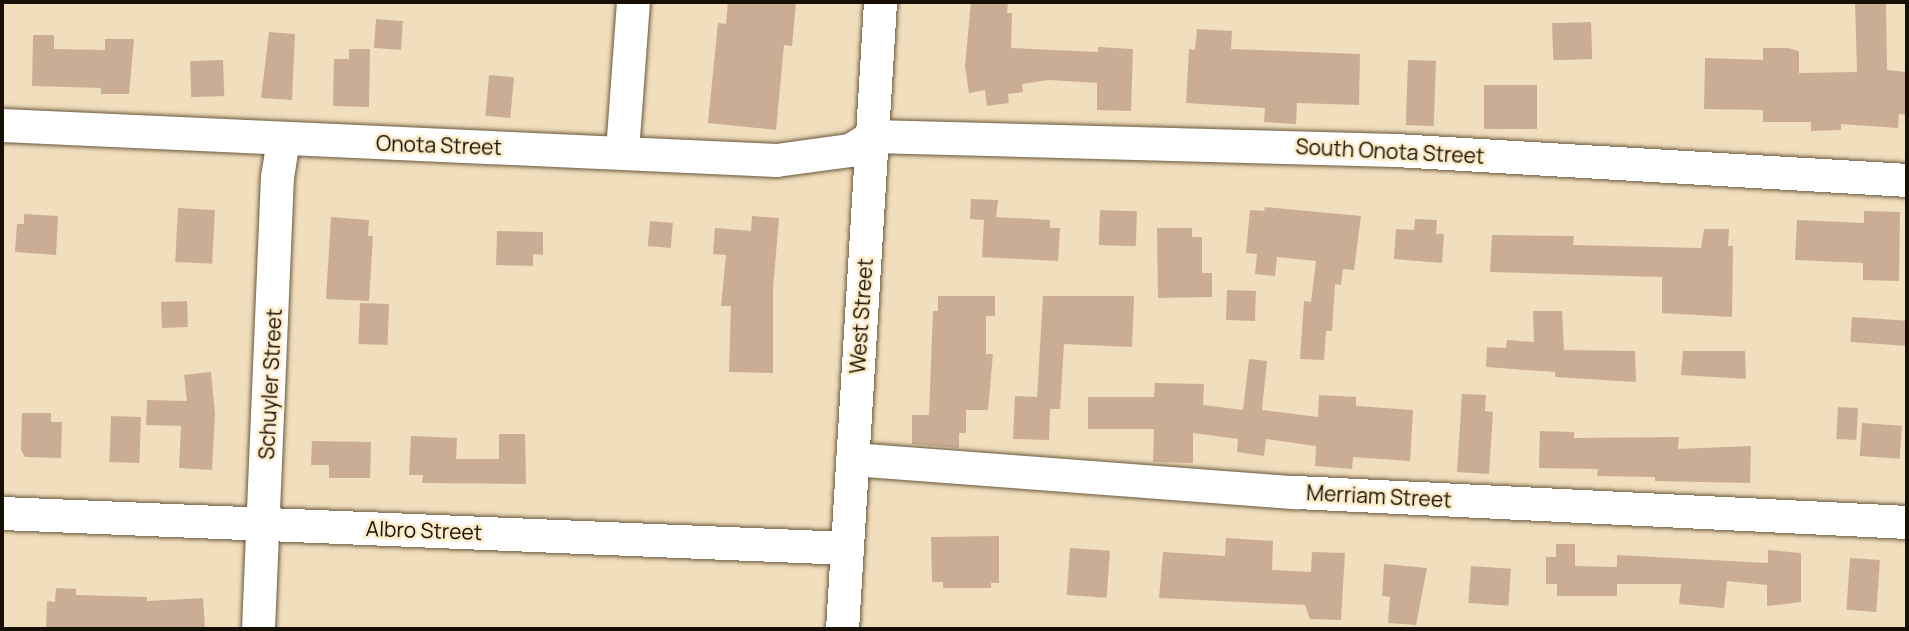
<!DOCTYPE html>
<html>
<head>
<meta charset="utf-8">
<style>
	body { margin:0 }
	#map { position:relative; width:1909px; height:631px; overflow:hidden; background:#f0debd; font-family:Manrope,sans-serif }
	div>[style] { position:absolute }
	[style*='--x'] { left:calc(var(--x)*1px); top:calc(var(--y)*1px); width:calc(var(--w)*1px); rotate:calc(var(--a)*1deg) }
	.building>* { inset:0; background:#cbad96; transform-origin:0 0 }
	.roads { filter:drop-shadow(0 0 2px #68583b) drop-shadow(0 0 2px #68583b) }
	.minor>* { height:33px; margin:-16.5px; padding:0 16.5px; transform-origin:16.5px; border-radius:16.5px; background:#fff }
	span { translate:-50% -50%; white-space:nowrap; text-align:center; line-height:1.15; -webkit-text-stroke:5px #fdebca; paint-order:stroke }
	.street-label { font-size:21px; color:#150f04 }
	.frame { position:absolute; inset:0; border:4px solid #150f04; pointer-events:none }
</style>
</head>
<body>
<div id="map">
	<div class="building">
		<div style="clip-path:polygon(728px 2px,796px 2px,792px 46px,784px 45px,776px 130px,708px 123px,718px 23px,726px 24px)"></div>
		<div style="clip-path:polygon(971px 2px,1008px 2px,1007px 13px,1012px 13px,1011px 48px,1098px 52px,1098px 47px,1133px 49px,1131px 111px,1097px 110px,1097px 83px,1049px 80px,1022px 84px,1023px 92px,1008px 94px,1009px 103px,987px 106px,985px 90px,969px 93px,965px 66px)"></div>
		<div style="clip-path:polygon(1855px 3px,1886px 3px,1887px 70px,1907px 72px,1907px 115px,1899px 114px,1898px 128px,1841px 124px,1841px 130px,1811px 131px,1811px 122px,1763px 122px,1763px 110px,1704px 109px,1705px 58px,1763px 60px,1763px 48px,1788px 48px,1799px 51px,1799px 73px,1857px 72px)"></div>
		<div style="left:376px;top:19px;width:27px;height:29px;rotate:4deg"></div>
		<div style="left:1591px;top:22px;width:37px;height:39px;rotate:88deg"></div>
		<div style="clip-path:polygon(1197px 29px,1232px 31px,1231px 49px,1360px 54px,1359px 105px,1297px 103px,1296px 124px,1264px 122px,1265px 108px,1186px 103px,1189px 49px,1195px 50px)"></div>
		<div style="clip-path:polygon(269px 32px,295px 34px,292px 100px,261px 98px)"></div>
		<div style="clip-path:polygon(33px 35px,54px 35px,54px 49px,105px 50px,105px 39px,134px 39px,129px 94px,101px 94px,101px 88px,32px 86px)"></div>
		<div style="clip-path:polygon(349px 49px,370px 49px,369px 107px,333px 106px,334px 59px,349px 59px)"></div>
		<div style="left:223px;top:60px;width:36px;height:33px;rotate:88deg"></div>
		<div style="left:1408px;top:60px;width:28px;height:65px;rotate:2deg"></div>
		<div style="left:489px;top:75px;width:25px;height:41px;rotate:5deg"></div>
		<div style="left:1484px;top:85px;width:53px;height:44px"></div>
		<div style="clip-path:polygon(971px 199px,998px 200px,996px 217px,1050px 220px,1050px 228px,1060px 228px,1058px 261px,982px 257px,984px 220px,970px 219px)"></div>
		<div style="clip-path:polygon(1265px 207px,1361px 216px,1354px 270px,1343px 269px,1341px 285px,1335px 284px,1332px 331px,1326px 331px,1324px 360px,1300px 359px,1304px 301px,1311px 302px,1316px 261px,1277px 257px,1275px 276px,1255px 274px,1257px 254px,1246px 253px,1250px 210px,1264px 211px)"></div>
		<div style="left:178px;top:208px;width:37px;height:54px;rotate:3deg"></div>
		<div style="left:1100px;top:210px;width:37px;height:35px;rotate:2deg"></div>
		<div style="clip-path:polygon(1864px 211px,1900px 212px,1899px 281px,1863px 280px,1863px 263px,1795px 260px,1797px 220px,1864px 223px)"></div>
		<div style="clip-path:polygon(24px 214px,58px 216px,56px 255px,15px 252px,17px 224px,24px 224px)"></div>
		<div style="clip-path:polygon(752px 216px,779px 218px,773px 289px,773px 373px,729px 372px,731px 306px,721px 306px,726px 255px,713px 254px,715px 228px,751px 231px)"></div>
		<div style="clip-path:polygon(331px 217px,369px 220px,368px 236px,373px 236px,369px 301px,326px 299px)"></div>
		<div style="clip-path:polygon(1415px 219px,1437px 220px,1436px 234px,1444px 234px,1442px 263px,1394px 259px,1396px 229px,1414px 230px)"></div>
		<div style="left:650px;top:221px;width:23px;height:25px;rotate:5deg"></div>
		<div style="clip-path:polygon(1157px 228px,1192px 228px,1192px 237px,1202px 237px,1202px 273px,1212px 273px,1212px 297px,1158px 298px)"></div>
		<div style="clip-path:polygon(1704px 229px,1729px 229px,1728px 246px,1733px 246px,1732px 317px,1662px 313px,1662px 277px,1490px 272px,1492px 235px,1574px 236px,1573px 245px,1701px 248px)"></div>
		<div style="clip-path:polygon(497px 231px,543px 232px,543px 255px,533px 254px,533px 266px,496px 265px)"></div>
		<div style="left:1227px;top:290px;width:29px;height:30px;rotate:2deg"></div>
		<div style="clip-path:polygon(938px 296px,995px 296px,995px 316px,986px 316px,986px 354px,993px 354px,988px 410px,966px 410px,966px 433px,959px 433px,959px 448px,912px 444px,912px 415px,929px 415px,933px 311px,938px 311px)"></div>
		<div style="clip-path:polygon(1043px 296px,1134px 296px,1132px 347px,1064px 344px,1060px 409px,1050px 409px,1049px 440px,1013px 439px,1015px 396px,1037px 397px)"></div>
		<div style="left:187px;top:301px;width:26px;height:26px;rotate:88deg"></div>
		<div style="left:360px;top:303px;width:29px;height:41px;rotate:2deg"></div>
		<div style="clip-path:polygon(1533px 311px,1562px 311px,1564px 350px,1635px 351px,1636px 382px,1555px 377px,1555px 372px,1486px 367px,1487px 347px,1506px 348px,1507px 340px,1534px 342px)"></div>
		<div style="left:1852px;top:317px;width:55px;height:25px;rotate:4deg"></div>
		<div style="clip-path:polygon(1683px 351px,1745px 351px,1746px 379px,1681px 375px)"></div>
		<div style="clip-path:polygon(1249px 359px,1267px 361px,1262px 410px,1318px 417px,1319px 395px,1356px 397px,1356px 406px,1413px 410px,1410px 461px,1353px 457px,1352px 469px,1315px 466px,1316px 446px,1266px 439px,1264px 456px,1237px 452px,1238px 439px,1193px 433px,1193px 463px,1153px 462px,1154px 429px,1088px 429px,1088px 397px,1154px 397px,1155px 383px,1204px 384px,1203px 405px,1243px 410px)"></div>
		<div style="clip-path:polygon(211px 372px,215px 414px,212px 470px,179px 468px,181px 426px,146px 425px,147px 400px,187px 401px,184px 375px)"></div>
		<div style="clip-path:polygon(1462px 394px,1486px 395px,1485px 411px,1493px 412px,1489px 474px,1457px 472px)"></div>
		<div style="left:1838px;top:407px;width:20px;height:32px;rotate:3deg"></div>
		<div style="clip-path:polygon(22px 413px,51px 413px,51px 422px,62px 422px,61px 458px,25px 457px,21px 450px)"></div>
		<div style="left:111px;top:416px;width:30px;height:46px;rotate:2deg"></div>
		<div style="left:1862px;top:423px;width:40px;height:33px;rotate:4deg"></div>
		<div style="clip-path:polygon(1540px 431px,1574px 432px,1574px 438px,1679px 437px,1678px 449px,1751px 446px,1750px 483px,1655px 481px,1655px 477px,1597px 476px,1598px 469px,1539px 468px)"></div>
		<div style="clip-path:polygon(499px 434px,525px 434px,526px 484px,422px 483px,423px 475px,409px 475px,411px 436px,457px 438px,456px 459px,499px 459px)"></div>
		<div style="clip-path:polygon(312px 441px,371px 442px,370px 478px,329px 478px,329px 465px,311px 465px)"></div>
		<div style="clip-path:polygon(999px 536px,999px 583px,991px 583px,991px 588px,943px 588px,943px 582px,932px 582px,931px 537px)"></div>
		<div style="clip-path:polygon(1226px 538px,1273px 541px,1272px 570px,1311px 572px,1312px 552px,1345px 553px,1341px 620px,1310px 619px,1305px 605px,1159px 598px,1163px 552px,1225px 556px)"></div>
		<div style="clip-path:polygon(1556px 544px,1575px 544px,1575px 566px,1617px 567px,1617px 596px,1557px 596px,1557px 584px,1546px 584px,1546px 557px,1556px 557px)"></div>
		<div style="left:1070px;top:548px;width:40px;height:47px;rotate:4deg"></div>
		<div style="clip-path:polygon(1768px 550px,1801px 553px,1801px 602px,1767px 606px,1767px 585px,1727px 581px,1724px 608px,1679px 604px,1681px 584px,1617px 584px,1617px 555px,1768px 563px)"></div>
		<div style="left:1850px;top:558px;width:30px;height:52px;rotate:4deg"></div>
		<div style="clip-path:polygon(1384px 564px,1427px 568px,1416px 625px,1388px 623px,1390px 597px,1382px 596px)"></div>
		<div style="left:1471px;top:566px;width:40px;height:37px;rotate:4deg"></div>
		<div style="clip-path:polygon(56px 588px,76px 589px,76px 595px,147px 597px,147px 601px,203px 598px,205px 629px,46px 629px,47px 601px,55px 602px)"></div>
	</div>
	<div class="roads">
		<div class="minor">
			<div style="--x:2;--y:125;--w:775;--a:2.59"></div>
			<div style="--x:776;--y:160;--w:75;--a:-7.7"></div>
			<div style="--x:850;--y:150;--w:26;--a:-32"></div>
			<div style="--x:872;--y:136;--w:523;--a:1.53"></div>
			<div style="--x:1395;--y:150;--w:513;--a:3.35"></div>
			<div style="--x:622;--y:151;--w:149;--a:-85.8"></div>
			<div style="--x:852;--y:459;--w:445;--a:4.3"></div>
			<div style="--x:1296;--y:492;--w:612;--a:2.81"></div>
			<div style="--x:2;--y:513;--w:846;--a:2.37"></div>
			<div style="--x:258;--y:629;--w:452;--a:-87.6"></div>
			<div style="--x:277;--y:177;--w:38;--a:-81"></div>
			<div style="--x:842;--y:629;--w:628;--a:-86.53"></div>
		</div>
	</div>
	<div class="street-label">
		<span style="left:439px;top:145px;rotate:2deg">Onota Street</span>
		<span style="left:1390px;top:151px;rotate:3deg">South Onota Street</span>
		<span style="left:861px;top:316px;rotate:-86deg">West Street</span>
		<span style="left:270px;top:384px;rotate:-87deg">Schuyler Street</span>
		<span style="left:1379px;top:496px;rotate:3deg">Merriam Street</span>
		<span style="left:424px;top:530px;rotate:2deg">Albro Street</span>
	</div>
	<div class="frame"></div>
</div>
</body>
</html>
